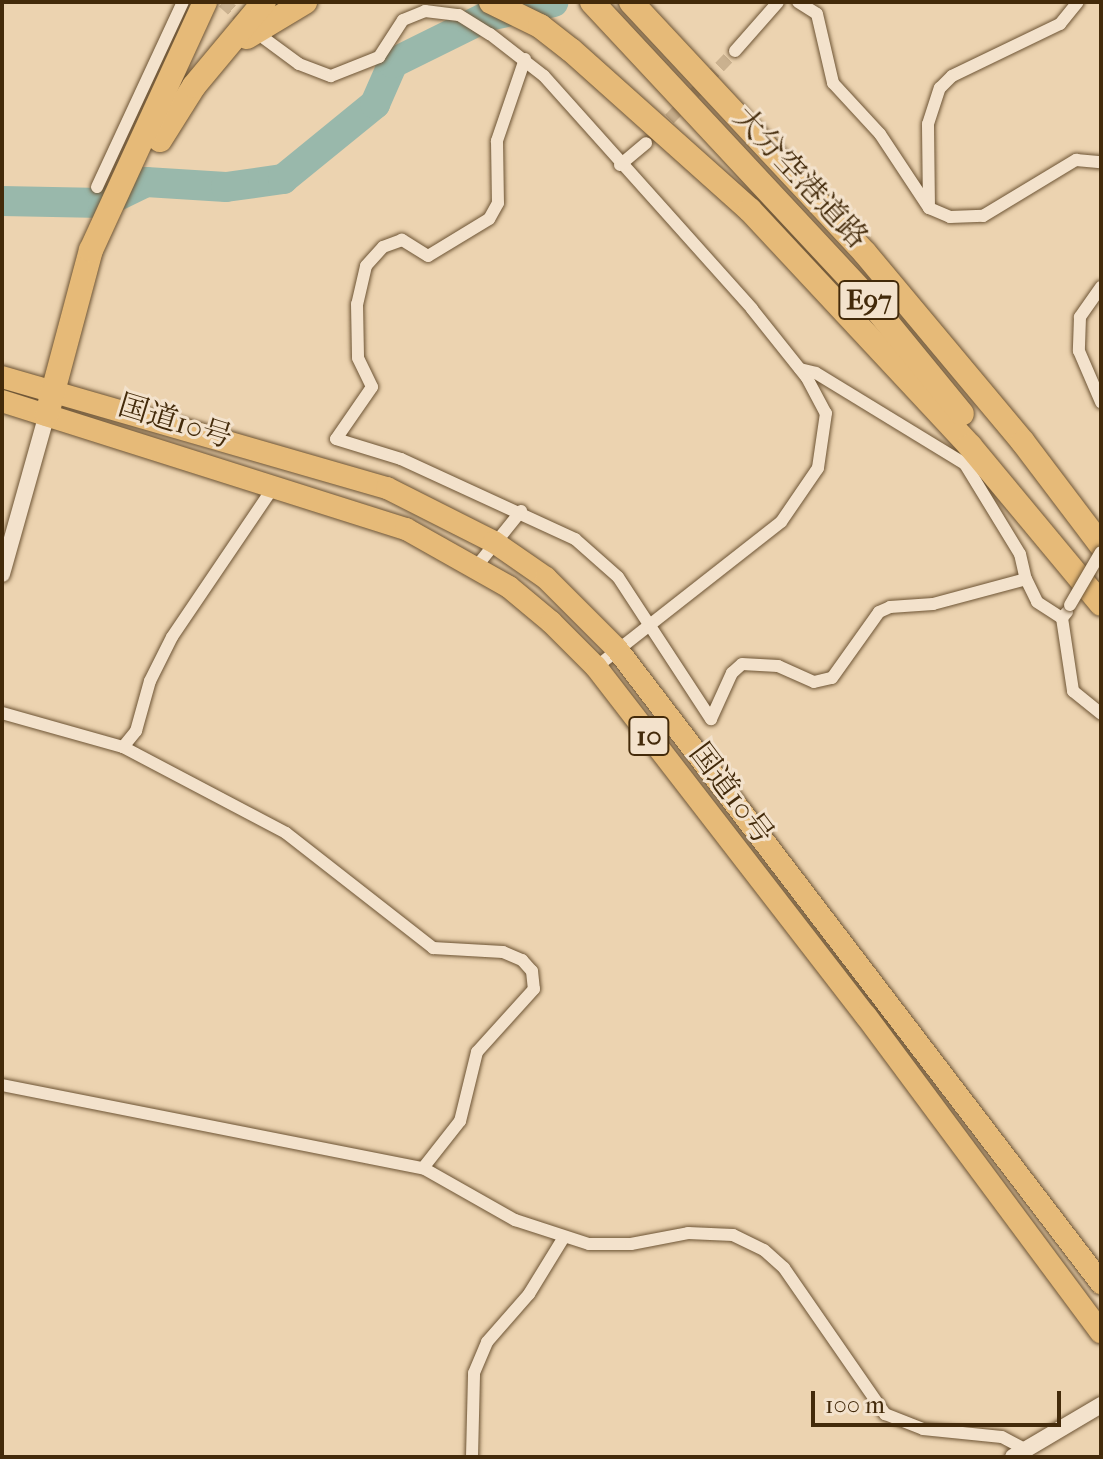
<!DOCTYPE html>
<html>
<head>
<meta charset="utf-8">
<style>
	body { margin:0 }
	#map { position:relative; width:1103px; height:1459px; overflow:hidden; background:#ecd3b0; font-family:"IM FELL French Canon","Noto Serif JP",serif }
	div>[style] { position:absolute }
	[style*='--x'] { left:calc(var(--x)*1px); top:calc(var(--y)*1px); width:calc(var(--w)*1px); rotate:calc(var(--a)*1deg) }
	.river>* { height:30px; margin:-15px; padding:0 15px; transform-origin:15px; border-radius:15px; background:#99b8ab }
	.minor-tunnel>* { height:12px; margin-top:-6px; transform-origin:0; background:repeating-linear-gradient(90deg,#cab18f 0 12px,transparent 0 18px) }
	.roads { filter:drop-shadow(0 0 2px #6d5434) drop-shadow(0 0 2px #6d5434) }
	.minor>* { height:12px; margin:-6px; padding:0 6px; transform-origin:6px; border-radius:6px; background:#f3e2cc }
	.tertiary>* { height:16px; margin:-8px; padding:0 8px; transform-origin:8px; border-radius:8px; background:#f3e2cc }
	.trunk>* { height:22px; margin:-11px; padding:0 11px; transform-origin:11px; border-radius:11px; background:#e6ba78 }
	.motorway>* { height:24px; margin:-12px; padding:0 12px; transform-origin:12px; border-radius:12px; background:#e6ba78 }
	.bridges { filter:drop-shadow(0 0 2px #6d5434) drop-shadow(0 0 2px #6d5434) }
	.minor-bridge>* { height:12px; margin:-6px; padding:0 6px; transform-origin:6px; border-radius:6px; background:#f3e2cc }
	span { translate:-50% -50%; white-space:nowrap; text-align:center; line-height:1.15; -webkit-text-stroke:6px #f3e2cc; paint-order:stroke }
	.shield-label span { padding:2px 6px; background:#f3e2cc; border:2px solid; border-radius:6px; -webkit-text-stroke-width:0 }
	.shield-label { font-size:28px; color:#432a0a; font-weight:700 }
	.street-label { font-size:30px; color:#432a0a }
	.frame { position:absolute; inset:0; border:4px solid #432a0a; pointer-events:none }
	.scale { position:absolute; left:811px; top:1391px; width:250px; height:36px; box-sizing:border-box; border:4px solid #432a0a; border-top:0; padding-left:10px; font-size:24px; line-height:28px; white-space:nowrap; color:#432a0a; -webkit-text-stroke:6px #f3e2cc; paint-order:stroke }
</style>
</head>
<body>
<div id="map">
	<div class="river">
		<div style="--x:2;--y:201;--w:101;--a:1.1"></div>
		<div style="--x:103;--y:203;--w:48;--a:-26"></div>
		<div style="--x:146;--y:182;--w:80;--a:3.6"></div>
		<div style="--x:226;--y:187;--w:58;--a:-8"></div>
		<div style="--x:283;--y:179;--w:119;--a:-39.2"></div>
		<div style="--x:375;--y:104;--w:45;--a:-66.3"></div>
		<div style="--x:393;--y:63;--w:106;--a:-26.3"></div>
		<div style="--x:488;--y:16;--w:67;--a:-12"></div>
	</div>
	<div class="minor-tunnel">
		<div style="--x:223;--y:2;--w:36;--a:42"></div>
		<div style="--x:657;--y:132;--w:112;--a:-46.1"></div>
	</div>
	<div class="roads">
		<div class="minor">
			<div style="--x:798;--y:2;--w:22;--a:32"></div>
			<div style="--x:817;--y:14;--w:71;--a:76.9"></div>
			<div style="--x:833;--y:83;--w:69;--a:47.3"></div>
			<div style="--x:880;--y:134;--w:89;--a:56.5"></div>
			<div style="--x:929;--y:208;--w:23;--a:23"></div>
			<div style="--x:950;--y:217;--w:33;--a:-2"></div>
			<div style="--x:983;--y:216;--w:109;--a:-31.1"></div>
			<div style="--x:1076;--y:160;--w:25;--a:5"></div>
			<div style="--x:261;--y:36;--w:47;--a:36.4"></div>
			<div style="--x:299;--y:64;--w:34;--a:21"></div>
			<div style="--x:331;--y:76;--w:52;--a:-21.6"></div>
			<div style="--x:379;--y:57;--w:44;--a:-57"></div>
			<div style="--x:403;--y:20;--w:24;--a:-22"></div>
			<div style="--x:425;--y:11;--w:34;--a:7"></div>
			<div style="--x:459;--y:15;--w:36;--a:32"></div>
			<div style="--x:490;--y:34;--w:68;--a:37.9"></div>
			<div style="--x:544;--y:76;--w:312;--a:48.2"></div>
			<div style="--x:752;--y:309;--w:88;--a:51.4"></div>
			<div style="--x:807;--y:378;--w:40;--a:62"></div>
			<div style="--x:826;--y:413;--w:56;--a:98.3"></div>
			<div style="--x:818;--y:468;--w:65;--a:124.4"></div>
			<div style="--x:781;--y:522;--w:235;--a:141.9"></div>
			<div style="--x:735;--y:51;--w:65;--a:-48.7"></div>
			<div style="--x:525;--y:59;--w:87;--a:108.9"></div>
			<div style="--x:497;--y:141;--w:62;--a:89.1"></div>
			<div style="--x:498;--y:203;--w:18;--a:119"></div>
			<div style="--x:489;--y:219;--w:71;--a:148.8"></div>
			<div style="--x:428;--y:256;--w:31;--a:-148"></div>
			<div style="--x:402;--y:240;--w:20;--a:160"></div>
			<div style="--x:383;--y:247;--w:25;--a:132"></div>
			<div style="--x:366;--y:266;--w:39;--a:103"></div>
			<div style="--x:357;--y:304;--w:54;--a:88.9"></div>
			<div style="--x:358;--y:358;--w:32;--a:64"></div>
			<div style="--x:372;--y:387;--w:63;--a:124.7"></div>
			<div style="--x:336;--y:439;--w:68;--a:17.1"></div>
			<div style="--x:401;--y:459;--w:192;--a:24.7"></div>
			<div style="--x:575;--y:539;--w:57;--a:41.5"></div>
			<div style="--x:618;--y:577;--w:170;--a:56.8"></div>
			<div style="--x:711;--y:719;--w:51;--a:-65.5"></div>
			<div style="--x:732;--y:673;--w:13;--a:-42"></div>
			<div style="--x:742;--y:664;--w:36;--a:3"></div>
			<div style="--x:778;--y:666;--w:39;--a:24"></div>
			<div style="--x:814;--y:682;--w:18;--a:-13"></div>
			<div style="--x:832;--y:678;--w:81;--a:-54.5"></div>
			<div style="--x:879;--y:612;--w:12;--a:-24"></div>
			<div style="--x:890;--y:607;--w:43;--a:-4"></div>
			<div style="--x:933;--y:604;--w:96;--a:-15"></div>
			<div style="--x:1026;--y:579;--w:25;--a:64"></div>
			<div style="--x:1037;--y:602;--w:30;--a:33"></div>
			<div style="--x:620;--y:165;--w:34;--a:-40"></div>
			<div style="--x:97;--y:187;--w:204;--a:-65.1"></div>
			<div style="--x:929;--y:208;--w:84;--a:-90.7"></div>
			<div style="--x:928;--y:124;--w:38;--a:-72"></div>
			<div style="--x:940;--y:88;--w:17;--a:-45"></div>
			<div style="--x:952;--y:76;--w:120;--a:-25.7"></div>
			<div style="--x:1060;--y:24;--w:28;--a:-51"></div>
			<div style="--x:1101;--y:287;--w:37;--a:125"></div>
			<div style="--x:1080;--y:317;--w:34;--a:92"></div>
			<div style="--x:1079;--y:351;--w:56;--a:66.7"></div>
			<div style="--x:800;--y:369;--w:16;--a:14"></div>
			<div style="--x:816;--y:373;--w:175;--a:31.4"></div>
			<div style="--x:965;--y:464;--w:105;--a:58.6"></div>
			<div style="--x:1020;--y:554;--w:26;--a:77"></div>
			<div style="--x:476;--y:567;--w:72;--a:-51.2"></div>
			<div style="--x:1067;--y:612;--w:8;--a:130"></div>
			<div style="--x:1062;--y:618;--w:74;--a:81.4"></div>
			<div style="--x:1073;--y:691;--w:36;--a:39"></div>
			<div style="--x:2;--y:713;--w:126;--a:15.7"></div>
			<div style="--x:123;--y:747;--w:184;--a:27.8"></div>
			<div style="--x:286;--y:833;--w:187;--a:38"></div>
			<div style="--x:433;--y:948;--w:70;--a:3.3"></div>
			<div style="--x:503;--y:952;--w:21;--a:23"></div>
			<div style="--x:522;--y:960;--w:15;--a:48"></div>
			<div style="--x:532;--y:971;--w:18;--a:84"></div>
			<div style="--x:534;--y:989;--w:85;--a:132.1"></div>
			<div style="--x:477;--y:1052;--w:71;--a:103.8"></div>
			<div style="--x:460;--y:1121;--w:60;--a:128.2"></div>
			<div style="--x:123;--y:747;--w:21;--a:-51"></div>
			<div style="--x:136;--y:731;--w:52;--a:-74.4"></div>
			<div style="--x:150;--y:681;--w:49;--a:-63.4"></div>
			<div style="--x:172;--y:637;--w:184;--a:-55.9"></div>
			<div style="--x:2;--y:1085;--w:429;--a:11.2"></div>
			<div style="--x:423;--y:1168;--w:106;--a:29.5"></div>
			<div style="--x:515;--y:1220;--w:78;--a:18"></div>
			<div style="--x:589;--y:1244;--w:42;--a:0"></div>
			<div style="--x:631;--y:1244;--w:58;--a:-10.9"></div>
			<div style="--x:688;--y:1233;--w:45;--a:2.5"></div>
			<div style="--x:733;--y:1235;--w:34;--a:26"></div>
			<div style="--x:764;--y:1250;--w:27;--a:42"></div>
			<div style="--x:784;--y:1268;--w:178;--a:55.3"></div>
			<div style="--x:885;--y:1414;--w:41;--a:21.5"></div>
			<div style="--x:923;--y:1429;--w:79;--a:5.8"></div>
			<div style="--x:1002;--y:1437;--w:24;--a:28"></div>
			<div style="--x:472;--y:1457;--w:84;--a:-88.6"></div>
			<div style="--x:474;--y:1373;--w:34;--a:-67"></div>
			<div style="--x:487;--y:1342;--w:64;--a:-48.8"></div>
			<div style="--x:529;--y:1294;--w:67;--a:-58.4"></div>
		</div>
		<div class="tertiary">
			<div style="--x:2;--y:574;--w:166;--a:-74.3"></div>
			<div style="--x:1013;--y:1457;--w:102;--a:-30.6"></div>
		</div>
		<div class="trunk">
			<div style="--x:2;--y:377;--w:401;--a:16.1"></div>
			<div style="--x:387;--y:488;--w:120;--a:26.8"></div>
			<div style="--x:494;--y:542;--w:63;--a:34.7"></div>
			<div style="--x:546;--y:578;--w:100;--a:45"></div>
			<div style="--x:617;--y:649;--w:798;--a:52.64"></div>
			<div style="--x:2;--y:401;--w:424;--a:17.6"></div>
			<div style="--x:406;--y:529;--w:118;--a:29.4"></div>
			<div style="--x:509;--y:587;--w:55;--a:39.8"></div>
			<div style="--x:551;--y:622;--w:64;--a:45"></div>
			<div style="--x:596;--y:667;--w:441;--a:52.3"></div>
			<div style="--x:866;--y:1016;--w:394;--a:53.4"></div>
		</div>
		<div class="motorway">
			<div style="--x:491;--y:2;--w:55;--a:26.1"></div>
			<div style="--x:540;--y:26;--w:39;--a:38"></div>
			<div style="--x:571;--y:50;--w:240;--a:41.8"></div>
			<div style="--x:750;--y:210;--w:323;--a:47"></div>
			<div style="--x:970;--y:446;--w:205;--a:50.3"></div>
			<div style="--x:592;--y:2;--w:398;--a:47"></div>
			<div style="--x:863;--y:293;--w:156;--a:50.7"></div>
			<div style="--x:631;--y:2;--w:343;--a:47"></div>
			<div style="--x:865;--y:253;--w:246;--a:50.1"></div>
			<div style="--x:1023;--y:442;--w:129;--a:52.9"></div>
			<div style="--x:247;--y:37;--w:68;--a:-31.1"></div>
			<div style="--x:160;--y:140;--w:64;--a:-57.8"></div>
			<div style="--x:194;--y:86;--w:109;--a:-50.2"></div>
			<div style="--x:47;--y:414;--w:170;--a:-75"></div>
			<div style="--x:91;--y:250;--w:273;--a:-65.3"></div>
		</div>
	</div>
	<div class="bridges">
		<div class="minor-bridge">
			<div style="--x:1070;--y:605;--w:61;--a:-59.7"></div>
		</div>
	</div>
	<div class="shield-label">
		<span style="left:869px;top:300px">E97</span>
		<span style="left:649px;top:736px">10</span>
	</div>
	<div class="street-label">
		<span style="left:800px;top:178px;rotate:47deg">大分空港道路</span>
		<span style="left:175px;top:422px;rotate:17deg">国道10号</span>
		<span style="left:731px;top:794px;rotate:53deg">国道10号</span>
	</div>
	<div class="frame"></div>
	<div class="scale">100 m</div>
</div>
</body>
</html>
